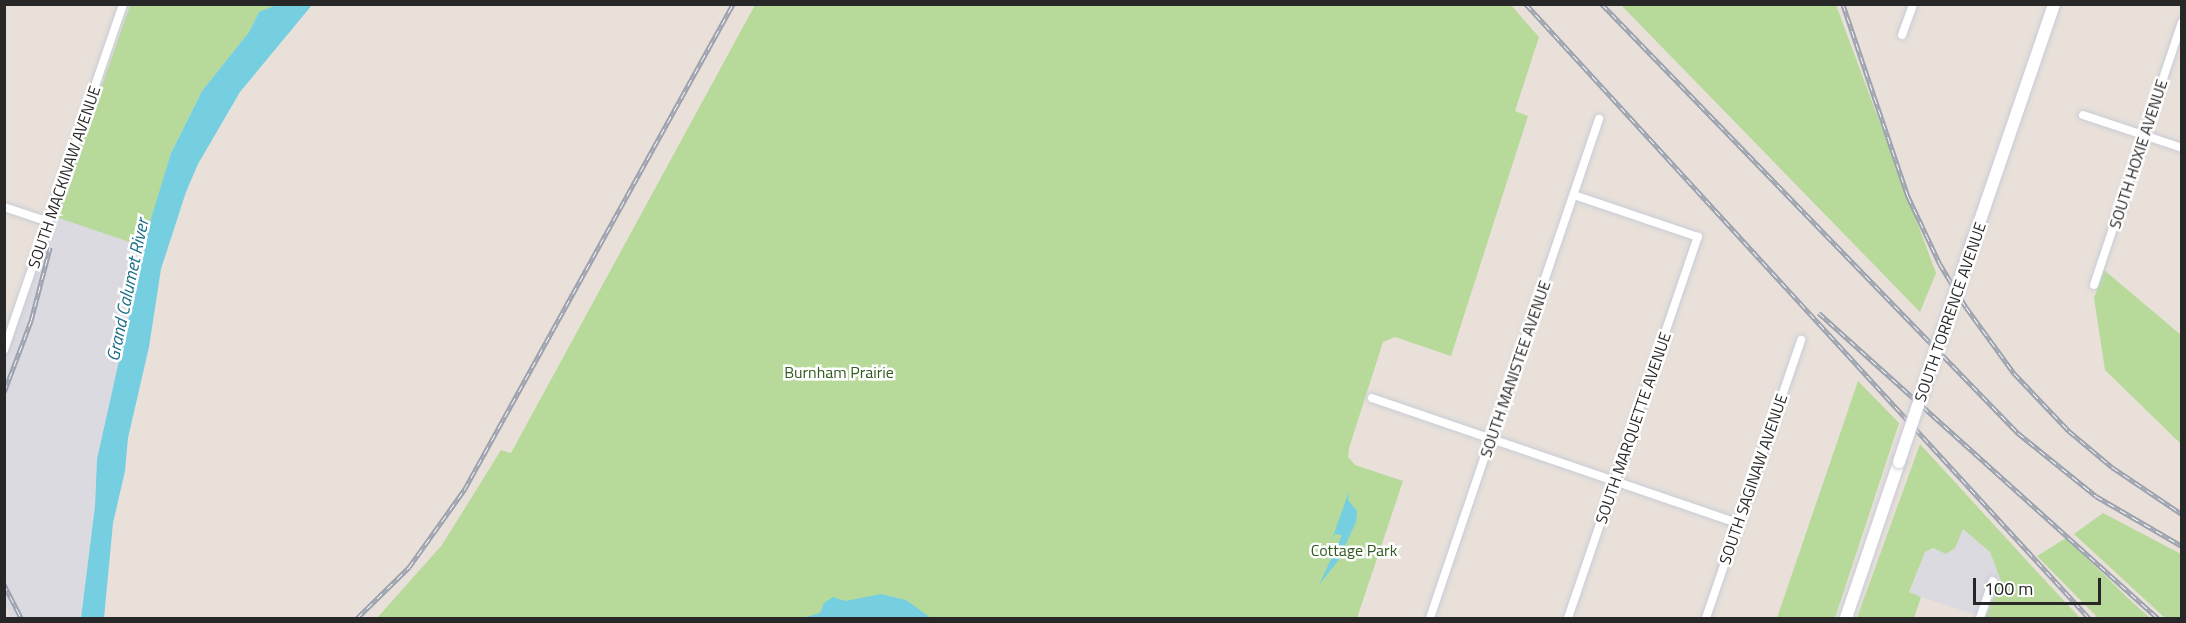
<!DOCTYPE html>
<html>
<head>
<meta charset="utf-8">
<style>
	body { margin:0 }
	#map { position:relative; width:2186px; height:623px; overflow:hidden; background:#e8e0d9; font-family:"Titillium Web",sans-serif }
	div>[style] { position:absolute }
	[style*='--x'] { left:calc(var(--x)*1px); top:calc(var(--y)*1px); width:calc(var(--w)*1px); rotate:calc(var(--a)*1deg) }
	.industrial>* { inset:0; background:#dbdae1 }
	.green>* { inset:0; background:#b7da9b }
	.water>* { inset:0; background:#76cfe1 }
	.roads { filter:drop-shadow(0 0 2px #c8ccd7) drop-shadow(0 0 2px #c8ccd7) }
	.street>* { height:8px; margin:-4px; padding:0 4px; transform-origin:4px; border-radius:4px; background:#fff }
	.secondary>* { height:12px; margin:-6px; padding:0 6px; transform-origin:6px; border-radius:6px; background:#fff }
	.rail>* { height:4.5px; margin-top:-2.25px; transform-origin:0; background:repeating-linear-gradient(90deg,#fff 0 7px,#9da2af 0 14px); box-sizing:border-box; border-block:2px solid #9da2af }
	.bridges { filter:drop-shadow(0 0 2px #c8ccd7) drop-shadow(0 0 2px #c8ccd7) }
	.secondary-bridge>* { height:12px; margin:-6px; padding:0 6px; transform-origin:6px; border-radius:6px; background:#fff }
	span { translate:-50% -50%; white-space:nowrap; text-align:center; line-height:1.15; -webkit-text-stroke:5px #fff; paint-order:stroke }
	.street-label { font-size:16px; color:#272727 }
	.park-label { font-size:16px; color:#325b20 }
	.water-label { font-size:18px; color:#1a6d87; font-style:italic }
	.frame { position:absolute; inset:0; border:6px solid #272727; pointer-events:none }
	.scale { position:absolute; left:1973px; top:578px; width:128px; height:27px; box-sizing:border-box; border:3px solid #272727; border-top:0; padding-left:8px; font-size:18px; line-height:21px; white-space:nowrap; color:#272727; -webkit-text-stroke:4px #fff; paint-order:stroke }
</style>
</head>
<body>
<div id="map">
	<div class="industrial">
		<div style="clip-path:polygon(56px 216px,144px 247px,97px 459px,95px 506px,81px 618px,11px 618px,5px 603px,5px 354px,43px 242px,47px 243px)"></div>
		<div style="clip-path:polygon(1962px 529px,1990px 552px,2001px 581px,1986px 618px,1909px 593px,1925px 552px,1931px 547px,1935px 550px)"></div>
	</div>
	<div class="green">
		<div style="clip-path:polygon(1510px 4px,1539px 37px,1515px 111px,1528px 116px,1451px 356px,1395px 337px,1383px 342px,1349px 448px,1348px 457px,1355px 465px,1403px 481px,1357px 618px,377px 618px,442px 545px,501px 450px,511px 453px,755px 5px)"></div>
		<div style="clip-path:polygon(130px 5px,278px 5px,259px 12px,249px 32px,202px 91px,171px 153px,144px 247px,56px 217px)"></div>
		<div style="clip-path:polygon(1621px 5px,1836px 5px,1936px 273px,1920px 312px)"></div>
		<div style="clip-path:polygon(2104px 270px,2181px 335px,2181px 444px,2105px 370px,2094px 298px)"></div>
		<div style="clip-path:polygon(1858px 381px,1899px 423px,1835px 618px,1777px 618px)"></div>
		<div style="clip-path:polygon(1920px 444px,2028px 562px,2080px 618px,1985px 618px,2001px 581px,1990px 552px,1963px 529px,1955px 548px,1946px 554px,1933px 548px,1925px 552px,1909px 592px,1921px 597px,1914px 618px,1857px 618px)"></div>
		<div style="clip-path:polygon(2103px 513px,2181px 554px,2181px 618px,2165px 618px,2074px 534px)"></div>
		<div style="clip-path:polygon(2066px 538px,2130px 600px,2150px 618px,2098px 618px,2037px 556px)"></div>
	</div>
	<div class="water">
		<div style="clip-path:polygon(279px 4px,312px 5px,240px 92px,198px 164px,186px 192px,161px 269px,149px 347px,128px 438px,125px 471px,113px 523px,104px 618px,81px 618px,95px 506px,97px 459px,150px 222px,171px 153px,202px 91px,249px 32px,259px 12px)"></div>
		<div style="clip-path:polygon(1349px 491px,1348px 500px,1357px 511px,1356px 522px,1338px 561px,1319px 585px,1342px 535px,1335px 534px,1331px 542px)"></div>
		<div style="clip-path:polygon(881px 594px,906px 600px,931px 618px,802px 618px,820px 613px,824px 603px,833px 597px,845px 601px)"></div>
	</div>
	<div class="roads">
		<div class="street">
			<div style="--x:1902;--y:35;--w:33;--a:-70"></div>
			<div style="--x:2083;--y:115;--w:104;--a:18.4"></div>
			<div style="--x:4;--y:207;--w:47;--a:18.4"></div>
			<div style="--x:2094;--y:285;--w:277;--a:-71.5"></div>
			<div style="--x:4;--y:350;--w:366;--a:-71"></div>
			<div style="--x:1372;--y:398;--w:387;--a:18.9"></div>
			<div style="--x:1430;--y:618;--w:527;--a:-71.29"></div>
			<div style="--x:1568;--y:618;--w:403;--a:-71.2"></div>
			<div style="--x:1698;--y:237;--w:131;--a:-161.3"></div>
			<div style="--x:1706;--y:618;--w:294;--a:-71.1"></div>
			<div style="--x:1980;--y:618;--w:39;--a:-71"></div>
		</div>
		<div class="secondary">
			<div style="--x:1972;--y:244;--w:254;--a:-71.1"></div>
			<div style="--x:1846;--y:618;--w:165;--a:-71.2"></div>
		</div>
	</div>
	<div class="rail">
		<div style="--x:1526;--y:4;--w:833;--a:47.48"></div>
		<div style="--x:1602;--y:4;--w:598;--a:45.88"></div>
		<div style="--x:2018;--y:433;--w:100;--a:38.9"></div>
		<div style="--x:2096;--y:496;--w:99;--a:30.2"></div>
		<div style="--x:1843;--y:4;--w:203;--a:71.3"></div>
		<div style="--x:1908;--y:196;--w:75;--a:64.8"></div>
		<div style="--x:1940;--y:264;--w:50;--a:58.8"></div>
		<div style="--x:1966;--y:307;--w:82;--a:54"></div>
		<div style="--x:2014;--y:373;--w:80;--a:46.5"></div>
		<div style="--x:2069;--y:431;--w:56;--a:39.9"></div>
		<div style="--x:2112;--y:467;--w:84;--a:33.9"></div>
		<div style="--x:1819;--y:313;--w:456;--a:42"></div>
		<div style="--x:4;--y:392;--w:77;--a:-69.4"></div>
		<div style="--x:31;--y:320;--w:75;--a:-75.4"></div>
		<div style="--x:4;--y:584;--w:38;--a:63"></div>
		<div style="--x:357;--y:618;--w:73;--a:-44.4"></div>
		<div style="--x:409;--y:567;--w:95;--a:-54.5"></div>
		<div style="--x:464;--y:490;--w:555;--a:-61.04"></div>
	</div>
	<div class="bridges">
		<div class="secondary-bridge">
			<div style="--x:1899;--y:462;--w:230;--a:-71.5"></div>
		</div>
	</div>
	<div class="street-label">
		<span style="left:2138px;top:154px;rotate:-72deg">SOUTH HOXIE AVENUE</span>
		<span style="left:64px;top:177px;rotate:-71deg">SOUTH MACKINAW AVENUE</span>
		<span style="left:1950px;top:312px;rotate:-71deg">SOUTH TORRENCE AVENUE</span>
		<span style="left:1515px;top:369px;rotate:-71deg">SOUTH MANISTEE AVENUE</span>
		<span style="left:1633px;top:428px;rotate:-71deg">SOUTH MARQUETTE AVENUE</span>
		<span style="left:1753px;top:479px;rotate:-71deg">SOUTH SAGINAW AVENUE</span>
	</div>
	<div class="park-label">
		<span style="left:839px;top:372px">Burnham Prairie</span>
		<span style="left:1354px;top:550px">Cottage Park</span>
	</div>
	<div class="water-label">
		<span style="left:128px;top:290px;rotate:-78deg">Grand Calumet River</span>
	</div>
	<div class="frame"></div>
	<div class="scale">100 m</div>
</div>
</body>
</html>
